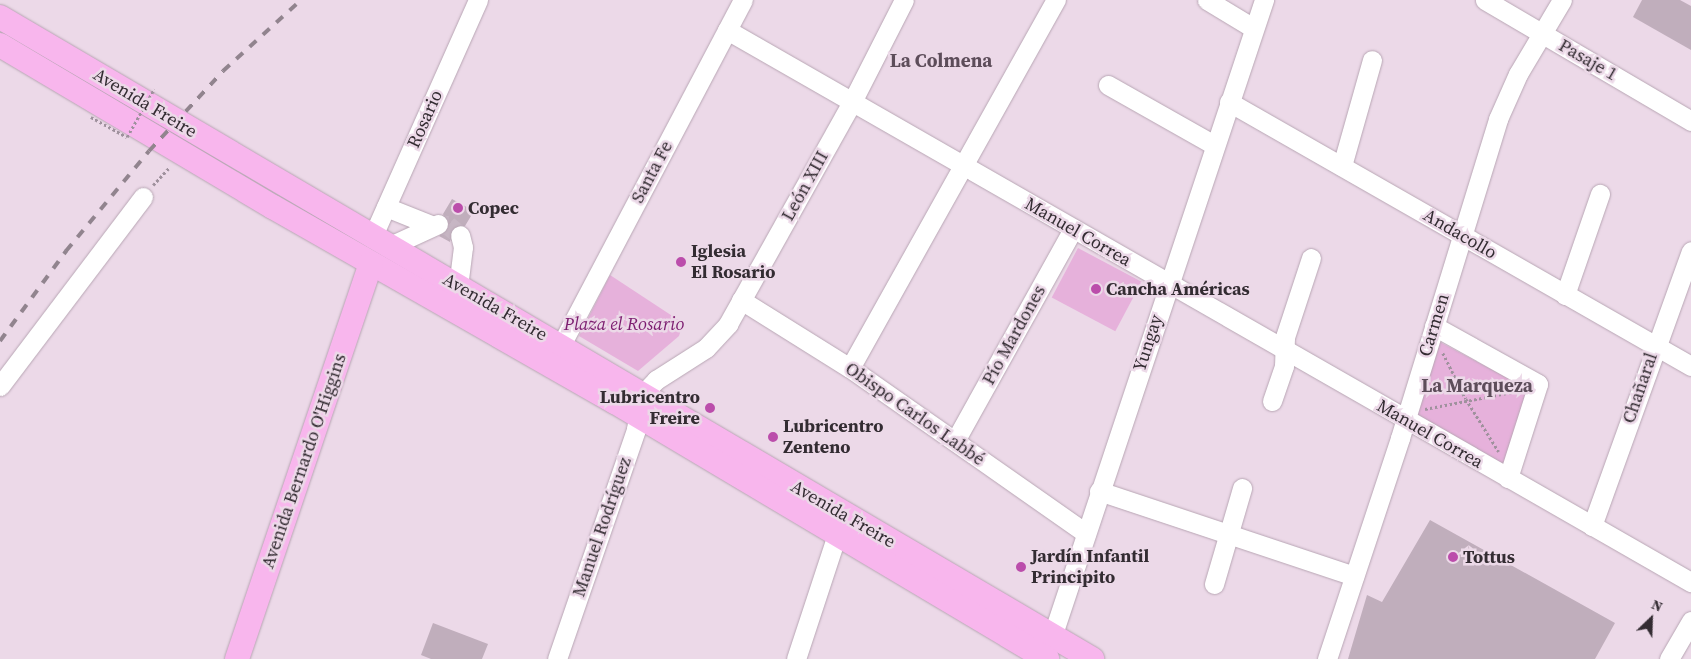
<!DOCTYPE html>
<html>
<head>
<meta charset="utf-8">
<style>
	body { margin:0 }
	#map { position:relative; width:1691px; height:659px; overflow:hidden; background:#ecd9e8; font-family:"Source Serif 4",serif }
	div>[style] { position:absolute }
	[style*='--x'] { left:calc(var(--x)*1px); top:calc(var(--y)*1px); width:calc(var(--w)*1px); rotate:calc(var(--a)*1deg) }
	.green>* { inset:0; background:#e6b1db; transform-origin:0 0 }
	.building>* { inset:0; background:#c0aebc }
	.minor-tunnel>* { height:19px; margin-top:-9.5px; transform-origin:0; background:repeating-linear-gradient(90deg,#c7b6c4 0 19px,transparent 0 28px) }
	.path>* { height:2.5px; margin-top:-1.25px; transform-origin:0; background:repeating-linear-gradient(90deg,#9f919d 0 2.5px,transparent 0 5px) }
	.roads { filter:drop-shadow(0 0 1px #b8a6b4) drop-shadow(0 0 1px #b8a6b4) }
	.minor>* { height:19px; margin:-9.5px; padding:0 9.5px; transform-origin:9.5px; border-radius:9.5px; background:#fff }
	.major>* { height:24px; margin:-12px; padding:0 12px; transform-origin:12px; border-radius:12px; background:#f8b6ed }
	.rail>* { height:4px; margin-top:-2px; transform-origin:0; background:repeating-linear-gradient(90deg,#91848e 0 9px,transparent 0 18px) }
	.path-bridge>* { height:2.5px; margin-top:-1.25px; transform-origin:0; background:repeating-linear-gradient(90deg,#9f919d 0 2.5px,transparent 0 5px) }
	.dots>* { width:14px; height:14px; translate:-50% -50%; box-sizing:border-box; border:2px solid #ecd9e8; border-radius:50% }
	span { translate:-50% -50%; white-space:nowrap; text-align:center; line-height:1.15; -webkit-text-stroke:5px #ecd9e8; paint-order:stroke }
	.street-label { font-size:18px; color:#332c32 }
	.poi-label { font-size:18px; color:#332c32; font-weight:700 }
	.left { translate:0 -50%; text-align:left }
	.right { translate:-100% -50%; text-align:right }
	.park-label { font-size:18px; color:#7c1d70; font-style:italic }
	.neighbourhood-label { font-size:19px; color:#5d4d5a; font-weight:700 }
	.north { position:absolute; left:1626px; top:594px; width:50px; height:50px; -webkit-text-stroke:4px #ecd9e8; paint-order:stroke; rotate:24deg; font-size:14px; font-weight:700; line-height:20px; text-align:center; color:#332c32 }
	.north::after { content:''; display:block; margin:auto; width:18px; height:22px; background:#332c32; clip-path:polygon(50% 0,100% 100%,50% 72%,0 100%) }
</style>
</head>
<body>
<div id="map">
	<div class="green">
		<div style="left:1078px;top:248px;width:72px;height:56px;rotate:28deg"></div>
		<div style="clip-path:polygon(610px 275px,683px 323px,679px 336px,638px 371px,579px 336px)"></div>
		<div style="clip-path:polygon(1438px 341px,1530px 390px,1505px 466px,1414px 415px)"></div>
	</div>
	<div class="building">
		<div style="clip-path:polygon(1642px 0,1680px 0,1691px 6px,1691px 50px,1633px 17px)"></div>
		<div style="clip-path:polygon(452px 199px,474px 211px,465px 226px,452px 227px,450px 242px,439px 236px,449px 226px,443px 214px)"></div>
		<div style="clip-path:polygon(1430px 520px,1615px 623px,1595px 659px,1348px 659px,1367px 595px,1382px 602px)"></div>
		<div style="clip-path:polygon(433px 623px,488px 644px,482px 659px,431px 659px,421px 655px)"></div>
	</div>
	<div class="minor-tunnel">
		<div style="--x:438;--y:224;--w:10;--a:6"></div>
		<div style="--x:448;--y:225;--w:16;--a:40"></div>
	</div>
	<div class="path">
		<div style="--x:153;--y:185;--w:25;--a:-47"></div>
		<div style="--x:1443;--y:353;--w:51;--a:63.4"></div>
		<div style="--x:1466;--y:399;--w:62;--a:58.1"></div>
		<div style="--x:1425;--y:409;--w:95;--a:-11"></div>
	</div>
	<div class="roads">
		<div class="minor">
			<div style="--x:1207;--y:0;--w:54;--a:31.3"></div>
			<div style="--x:1485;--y:0;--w:239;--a:30.4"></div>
			<div style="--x:727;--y:30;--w:1111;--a:29.8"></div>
			<div style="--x:1108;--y:85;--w:122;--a:29.5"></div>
			<div style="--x:1229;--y:102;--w:532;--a:29.74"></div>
			<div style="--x:1342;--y:166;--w:110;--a:-74.2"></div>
			<div style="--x:386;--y:207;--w:48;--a:21.8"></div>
			<div style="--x:372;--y:238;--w:261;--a:-66"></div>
			<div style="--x:388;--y:247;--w:55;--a:-24.7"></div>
			<div style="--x:458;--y:287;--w:40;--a:-82.9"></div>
			<div style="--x:463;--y:247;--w:12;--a:-104"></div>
			<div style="--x:1565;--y:295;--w:107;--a:-70.9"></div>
			<div style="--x:741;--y:300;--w:128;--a:32"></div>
			<div style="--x:850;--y:368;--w:288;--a:35"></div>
			<div style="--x:1434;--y:326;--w:119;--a:29.1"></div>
			<div style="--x:1538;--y:384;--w:99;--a:107.7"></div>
			<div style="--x:561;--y:345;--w:390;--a:-62.2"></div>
			<div style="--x:850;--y:368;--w:422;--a:-60.8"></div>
			<div style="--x:0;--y:386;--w:237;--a:-52.9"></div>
			<div style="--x:1272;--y:401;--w:37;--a:-71"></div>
			<div style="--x:1284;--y:366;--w:29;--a:-88"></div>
			<div style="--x:1285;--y:337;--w:83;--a:-71.8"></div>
			<div style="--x:955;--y:441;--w:243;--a:-60.9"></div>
			<div style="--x:1099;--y:491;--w:269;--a:18.4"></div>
			<div style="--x:1592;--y:526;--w:292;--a:-70.2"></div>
			<div style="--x:1214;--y:584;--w:100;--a:-73.7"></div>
			<div style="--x:1049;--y:646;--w:681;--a:-71.59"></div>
			<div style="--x:557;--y:659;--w:243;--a:-71"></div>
			<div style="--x:636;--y:429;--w:35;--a:-80"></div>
			<div style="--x:642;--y:395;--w:21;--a:-47"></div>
			<div style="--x:656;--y:380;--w:59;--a:-32.6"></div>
			<div style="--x:706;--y:348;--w:33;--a:-47"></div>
			<div style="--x:728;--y:324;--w:254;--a:-60.8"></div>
			<div style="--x:852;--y:102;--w:114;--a:-63"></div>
			<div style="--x:796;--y:659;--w:132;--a:-71.8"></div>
			<div style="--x:1327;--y:659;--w:233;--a:-71.7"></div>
			<div style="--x:1400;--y:438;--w:334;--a:-72.9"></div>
			<div style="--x:1498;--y:119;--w:49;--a:-66"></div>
			<div style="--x:1518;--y:74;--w:86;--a:-59.3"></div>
			<div style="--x:1669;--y:659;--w:44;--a:-59.9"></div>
		</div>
		<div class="major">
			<div style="--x:0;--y:17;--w:1267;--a:30.45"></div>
			<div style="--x:0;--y:45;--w:317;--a:30.7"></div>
			<div style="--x:273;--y:207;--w:394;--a:29.7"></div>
			<div style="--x:615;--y:402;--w:503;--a:30.75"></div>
			<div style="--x:237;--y:659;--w:417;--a:-71.3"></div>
		</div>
	</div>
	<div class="rail">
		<div style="--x:0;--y:341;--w:112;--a:-53.7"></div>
		<div style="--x:66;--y:251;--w:130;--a:-50.3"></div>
		<div style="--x:149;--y:151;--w:109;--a:-47.2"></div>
		<div style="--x:223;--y:71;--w:105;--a:-42.3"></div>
	</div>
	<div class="path-bridge">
		<div style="--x:91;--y:117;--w:41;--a:29.1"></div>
		<div style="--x:127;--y:137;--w:55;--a:-60.6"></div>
	</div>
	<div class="dots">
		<div style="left:458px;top:208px;background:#bb4dab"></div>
		<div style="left:681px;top:262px;background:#bb4dab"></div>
		<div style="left:1096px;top:289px;background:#bb4dab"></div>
		<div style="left:710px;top:408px;background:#bb4dab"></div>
		<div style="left:773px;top:437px;background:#bb4dab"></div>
		<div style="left:1453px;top:557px;background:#bb4dab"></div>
		<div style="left:1021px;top:567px;background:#bb4dab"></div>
	</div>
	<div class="street-label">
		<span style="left:1588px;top:60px;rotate:30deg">Pasaje 1</span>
		<span style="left:145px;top:103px;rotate:31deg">Avenida Freire</span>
		<span style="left:425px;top:119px;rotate:-66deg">Rosario</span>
		<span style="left:652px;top:172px;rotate:-62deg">Santa Fe</span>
		<span style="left:805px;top:186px;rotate:-61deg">León XIII</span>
		<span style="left:1078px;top:232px;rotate:30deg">Manuel Correa</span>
		<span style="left:1460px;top:234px;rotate:30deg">Andacollo</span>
		<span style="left:495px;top:307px;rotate:30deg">Avenida Freire</span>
		<span style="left:1434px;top:325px;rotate:-73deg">Carmen</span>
		<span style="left:1014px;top:335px;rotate:-61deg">Pío Mardones</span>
		<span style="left:1148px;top:343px;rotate:-72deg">Yungay</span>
		<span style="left:1640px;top:388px;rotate:-71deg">Chañaral</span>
		<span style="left:915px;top:414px;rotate:35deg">Obispo Carlos Labbé</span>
		<span style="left:1430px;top:434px;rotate:30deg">Manuel Correa</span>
		<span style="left:304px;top:461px;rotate:-71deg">Avenida Bernardo O'Higgins</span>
		<span style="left:843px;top:514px;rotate:30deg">Avenida Freire</span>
		<span style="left:602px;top:527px;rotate:-71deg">Manuel Rodríguez</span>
	</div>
	<div class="poi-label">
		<span class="left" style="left:468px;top:208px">Copec</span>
		<span class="left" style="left:691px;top:262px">Iglesia<br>El Rosario</span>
		<span class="left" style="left:1106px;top:289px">Cancha Américas</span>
		<span class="right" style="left:700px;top:408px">Lubricentro<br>Freire</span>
		<span class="left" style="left:783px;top:437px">Lubricentro<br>Zenteno</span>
		<span class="left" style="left:1031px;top:567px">Jardín Infantil<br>Principito</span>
		<span class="left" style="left:1463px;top:557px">Tottus</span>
	</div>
	<div class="park-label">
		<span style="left:624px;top:324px">Plaza el Rosario</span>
	</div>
	<div class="neighbourhood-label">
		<span style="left:941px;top:61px">La Colmena</span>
		<span style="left:1477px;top:386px">La Marqueza</span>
	</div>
	<div class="north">N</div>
</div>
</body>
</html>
